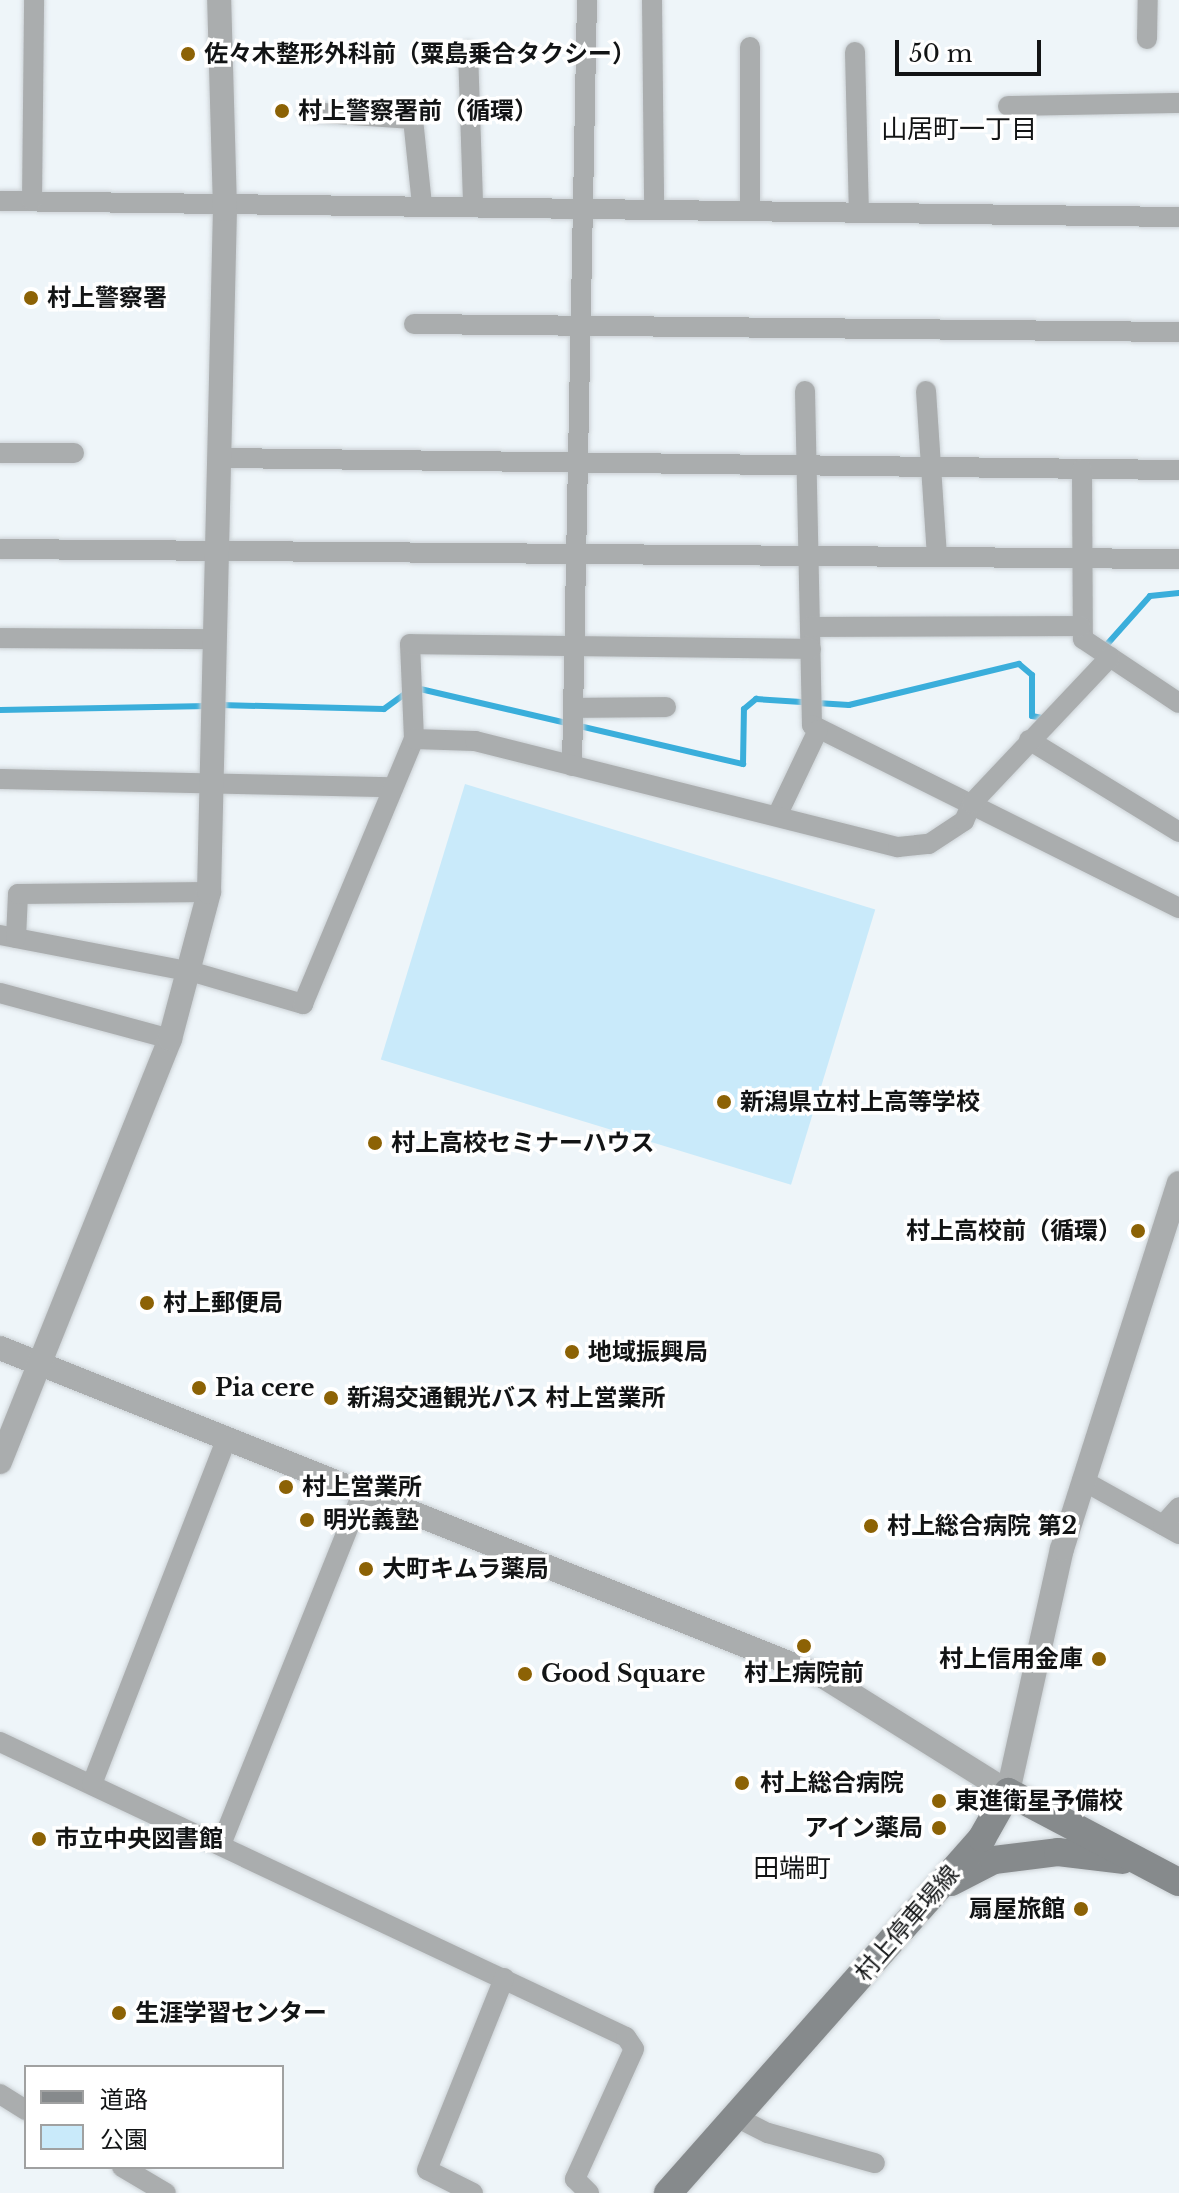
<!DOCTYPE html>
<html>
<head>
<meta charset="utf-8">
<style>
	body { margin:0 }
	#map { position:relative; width:1179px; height:2193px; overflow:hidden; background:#eef5f9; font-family:"Libre Baskerville","Noto Sans JP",serif }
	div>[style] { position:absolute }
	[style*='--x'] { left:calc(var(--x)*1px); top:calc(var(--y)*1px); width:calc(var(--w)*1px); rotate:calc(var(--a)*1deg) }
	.green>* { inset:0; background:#c9eafa; transform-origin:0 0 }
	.stream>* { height:6px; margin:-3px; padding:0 3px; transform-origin:3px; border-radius:3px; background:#3aaedb }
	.roads { filter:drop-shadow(0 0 2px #cbd1d5) drop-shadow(0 0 2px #cbd1d5) }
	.minor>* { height:20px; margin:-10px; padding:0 10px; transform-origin:10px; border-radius:10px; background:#aaadae }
	.tertiary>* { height:24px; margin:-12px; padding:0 12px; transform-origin:12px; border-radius:12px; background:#aaadae }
	.secondary>* { height:28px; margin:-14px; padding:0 14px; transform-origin:14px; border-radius:14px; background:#868a8c }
	.dots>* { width:22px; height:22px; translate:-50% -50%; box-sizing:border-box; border:4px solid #fff; border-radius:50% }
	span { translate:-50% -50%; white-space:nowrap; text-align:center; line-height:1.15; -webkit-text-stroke:7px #fff; paint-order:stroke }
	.poi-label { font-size:24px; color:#121415; font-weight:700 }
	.left { translate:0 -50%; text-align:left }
	.right { translate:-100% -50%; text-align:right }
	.street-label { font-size:24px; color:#121415 }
	.neighbourhood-label { font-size:26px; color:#121415 }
	.legend { position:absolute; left:24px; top:2065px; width:260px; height:104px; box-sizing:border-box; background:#fff; border:2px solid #a0a1a1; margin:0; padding:10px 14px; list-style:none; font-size:24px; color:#121415 }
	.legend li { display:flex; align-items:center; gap:16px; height:40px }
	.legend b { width:40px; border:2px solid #a0a1a1 }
	.scale { position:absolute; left:895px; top:40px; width:146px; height:36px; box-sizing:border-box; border:4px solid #121415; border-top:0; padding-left:10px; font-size:24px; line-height:28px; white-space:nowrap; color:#121415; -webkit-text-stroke:6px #fff; paint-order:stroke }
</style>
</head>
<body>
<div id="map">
	<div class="green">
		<div style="left:465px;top:784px;width:429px;height:288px;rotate:17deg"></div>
	</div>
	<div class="stream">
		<div style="--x:1102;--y:650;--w:72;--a:-48.4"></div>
		<div style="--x:1150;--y:596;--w:29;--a:-6"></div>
		<div style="--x:416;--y:688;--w:336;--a:13.1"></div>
		<div style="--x:743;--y:764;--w:55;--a:-89"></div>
		<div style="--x:744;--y:709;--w:16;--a:-40"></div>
		<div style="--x:756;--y:699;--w:93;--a:3.7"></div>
		<div style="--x:849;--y:705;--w:175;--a:-13.6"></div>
		<div style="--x:1019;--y:664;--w:17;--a:40"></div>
		<div style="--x:1032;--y:675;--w:41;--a:90"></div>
		<div style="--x:1032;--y:716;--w:10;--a:11"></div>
		<div style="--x:220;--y:705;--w:164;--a:1.4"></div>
		<div style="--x:384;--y:709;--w:27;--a:-36"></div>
		<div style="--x:0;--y:710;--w:208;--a:-1.1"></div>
	</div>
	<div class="roads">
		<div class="minor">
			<div style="--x:652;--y:0;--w:208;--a:89.4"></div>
			<div style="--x:1147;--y:39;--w:39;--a:-89"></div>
			<div style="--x:468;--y:51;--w:154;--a:88.1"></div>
			<div style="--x:855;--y:52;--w:159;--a:88.6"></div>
			<div style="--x:1008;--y:106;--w:171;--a:-1"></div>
			<div style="--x:308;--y:112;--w:105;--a:3.8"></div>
			<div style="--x:413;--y:119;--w:85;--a:84"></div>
			<div style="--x:0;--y:201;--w:1179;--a:0.78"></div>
			<div style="--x:32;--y:201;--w:201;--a:-89.4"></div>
			<div style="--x:750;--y:209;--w:162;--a:-90"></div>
			<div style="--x:414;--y:324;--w:765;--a:0.6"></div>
			<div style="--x:805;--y:391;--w:334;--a:88.8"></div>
			<div style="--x:812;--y:725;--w:410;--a:26.5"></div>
			<div style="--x:926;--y:391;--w:166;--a:86.2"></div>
			<div style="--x:0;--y:453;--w:74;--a:0"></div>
			<div style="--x:222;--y:458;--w:957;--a:0.72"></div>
			<div style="--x:1082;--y:469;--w:170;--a:89.7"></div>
			<div style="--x:1083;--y:639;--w:115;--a:33.7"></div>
			<div style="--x:0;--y:549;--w:1179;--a:0.49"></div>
			<div style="--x:810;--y:627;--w:271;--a:-0.2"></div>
			<div style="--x:0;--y:638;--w:215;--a:0.3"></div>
			<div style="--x:573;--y:708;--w:93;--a:-0.6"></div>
			<div style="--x:414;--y:739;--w:95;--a:-92.4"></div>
			<div style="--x:410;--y:644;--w:401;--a:0.7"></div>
			<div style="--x:1029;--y:740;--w:176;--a:31.5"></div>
			<div style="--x:572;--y:766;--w:766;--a:-88.88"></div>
			<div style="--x:0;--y:779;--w:393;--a:1.2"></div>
			<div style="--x:777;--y:816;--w:95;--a:-64.5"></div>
			<div style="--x:0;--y:935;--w:197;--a:10.9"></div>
			<div style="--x:193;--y:972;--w:115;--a:16.2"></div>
			<div style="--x:303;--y:1004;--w:287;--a:-67.3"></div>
			<div style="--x:414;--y:739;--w:61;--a:1.9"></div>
			<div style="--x:475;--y:741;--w:436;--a:14.1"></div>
			<div style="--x:898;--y:847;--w:31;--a:-6"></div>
			<div style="--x:929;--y:844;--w:42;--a:-33.3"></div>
			<div style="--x:964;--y:821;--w:20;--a:-66"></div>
			<div style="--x:972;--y:803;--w:201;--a:-46.6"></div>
			<div style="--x:16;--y:938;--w:44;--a:-87.4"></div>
			<div style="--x:18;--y:894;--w:191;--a:-0.6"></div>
			<div style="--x:0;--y:993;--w:176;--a:15.1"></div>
			<div style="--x:1082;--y:1480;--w:111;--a:29.1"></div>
			<div style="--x:1163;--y:1525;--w:24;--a:-48"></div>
			<div style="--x:0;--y:1742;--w:692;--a:25.23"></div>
			<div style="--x:626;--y:2037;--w:14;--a:56"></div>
			<div style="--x:634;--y:2049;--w:143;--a:114.4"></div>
			<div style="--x:575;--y:2179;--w:20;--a:45"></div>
			<div style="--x:92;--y:1784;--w:372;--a:-68.7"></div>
			<div style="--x:222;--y:1842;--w:378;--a:-68.1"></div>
			<div style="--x:0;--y:2094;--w:31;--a:32"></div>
			<div style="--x:736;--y:2117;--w:36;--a:27"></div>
			<div style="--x:768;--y:2133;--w:111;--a:15.7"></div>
			<div style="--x:122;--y:2167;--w:51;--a:30.6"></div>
			<div style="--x:473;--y:2193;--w:51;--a:-153.4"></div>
			<div style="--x:427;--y:2170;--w:207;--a:-68.1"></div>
		</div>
		<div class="tertiary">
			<div style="--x:0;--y:1348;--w:887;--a:21.77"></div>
			<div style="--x:824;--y:1677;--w:217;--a:32"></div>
			<div style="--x:1008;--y:1792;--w:249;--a:-77.5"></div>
			<div style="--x:1062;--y:1549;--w:384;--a:-72.3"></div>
			<div style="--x:0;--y:1462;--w:456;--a:-68.1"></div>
			<div style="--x:170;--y:1039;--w:152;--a:-75.1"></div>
			<div style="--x:209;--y:892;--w:683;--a:-88.66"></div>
			<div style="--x:225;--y:209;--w:209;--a:-91.6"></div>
		</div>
		<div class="secondary">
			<div style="--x:951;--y:1882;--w:48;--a:-27.1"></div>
			<div style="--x:994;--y:1860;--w:64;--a:-7.1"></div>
			<div style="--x:1058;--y:1852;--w:65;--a:7"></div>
			<div style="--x:668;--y:2193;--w:474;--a:-48.5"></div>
			<div style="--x:982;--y:1838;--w:53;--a:-60.5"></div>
			<div style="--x:1008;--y:1792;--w:193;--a:27.8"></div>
		</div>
	</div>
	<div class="dots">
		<div style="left:188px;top:54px;background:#8c6205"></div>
		<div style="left:282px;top:111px;background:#8c6205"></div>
		<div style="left:31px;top:298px;background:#8c6205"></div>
		<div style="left:724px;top:1102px;background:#8c6205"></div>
		<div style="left:375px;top:1143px;background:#8c6205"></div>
		<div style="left:1138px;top:1231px;background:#8c6205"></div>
		<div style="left:147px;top:1303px;background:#8c6205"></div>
		<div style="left:572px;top:1352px;background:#8c6205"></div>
		<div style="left:199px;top:1388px;background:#8c6205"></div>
		<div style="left:331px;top:1398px;background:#8c6205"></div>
		<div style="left:286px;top:1487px;background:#8c6205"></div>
		<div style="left:307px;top:1520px;background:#8c6205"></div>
		<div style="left:871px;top:1526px;background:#8c6205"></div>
		<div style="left:366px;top:1569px;background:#8c6205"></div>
		<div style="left:804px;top:1646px;background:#8c6205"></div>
		<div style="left:1099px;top:1659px;background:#8c6205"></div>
		<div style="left:525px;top:1674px;background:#8c6205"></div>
		<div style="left:742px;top:1783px;background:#8c6205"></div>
		<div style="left:939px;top:1801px;background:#8c6205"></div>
		<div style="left:939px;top:1828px;background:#8c6205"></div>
		<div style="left:39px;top:1839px;background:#8c6205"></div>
		<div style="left:1081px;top:1909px;background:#8c6205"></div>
		<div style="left:119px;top:2013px;background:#8c6205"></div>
	</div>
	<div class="poi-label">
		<span class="left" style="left:204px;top:54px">佐々木整形外科前（粟島乗合タクシー）</span>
		<span class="left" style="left:298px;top:111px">村上警察署前（循環）</span>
		<span class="left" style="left:47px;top:298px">村上警察署</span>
		<span class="left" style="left:740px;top:1102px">新潟県立村上高等学校</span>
		<span class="left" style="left:391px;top:1143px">村上高校セミナーハウス</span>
		<span class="right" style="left:1122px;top:1231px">村上高校前（循環）</span>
		<span class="left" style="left:163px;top:1303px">村上郵便局</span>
		<span class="left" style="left:588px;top:1352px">地域振興局</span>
		<span class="left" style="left:215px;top:1388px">Pia cere</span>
		<span class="left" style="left:347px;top:1398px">新潟交通観光バス 村上営業所</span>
		<span class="left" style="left:302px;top:1487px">村上営業所</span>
		<span class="left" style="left:323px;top:1520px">明光義塾</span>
		<span class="left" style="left:887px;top:1526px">村上総合病院 第2</span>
		<span class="left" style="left:382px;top:1569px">大町キムラ薬局</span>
		<span class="right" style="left:1083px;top:1659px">村上信用金庫</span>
		<span style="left:804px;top:1673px">村上病院前</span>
		<span class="left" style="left:541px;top:1674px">Good Square</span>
		<span class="left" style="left:760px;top:1783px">村上総合病院</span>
		<span class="left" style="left:955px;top:1801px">東進衛星予備校</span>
		<span class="right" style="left:923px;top:1828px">アイン薬局</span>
		<span class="left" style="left:55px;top:1839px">市立中央図書館</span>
		<span class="right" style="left:1065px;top:1909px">扇屋旅館</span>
		<span class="left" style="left:135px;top:2013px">生涯学習センター</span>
	</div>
	<div class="street-label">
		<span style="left:907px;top:1923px;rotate:-49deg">村上停車場線</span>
	</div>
	<div class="neighbourhood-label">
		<span style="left:959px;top:130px">山居町一丁目</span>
		<span style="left:792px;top:1869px">田端町</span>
	</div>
	<ul class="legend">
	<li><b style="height:10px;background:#868a8c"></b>道路</li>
	<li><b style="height:22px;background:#c9eafa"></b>公園</li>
	</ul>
	<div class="scale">50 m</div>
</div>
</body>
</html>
